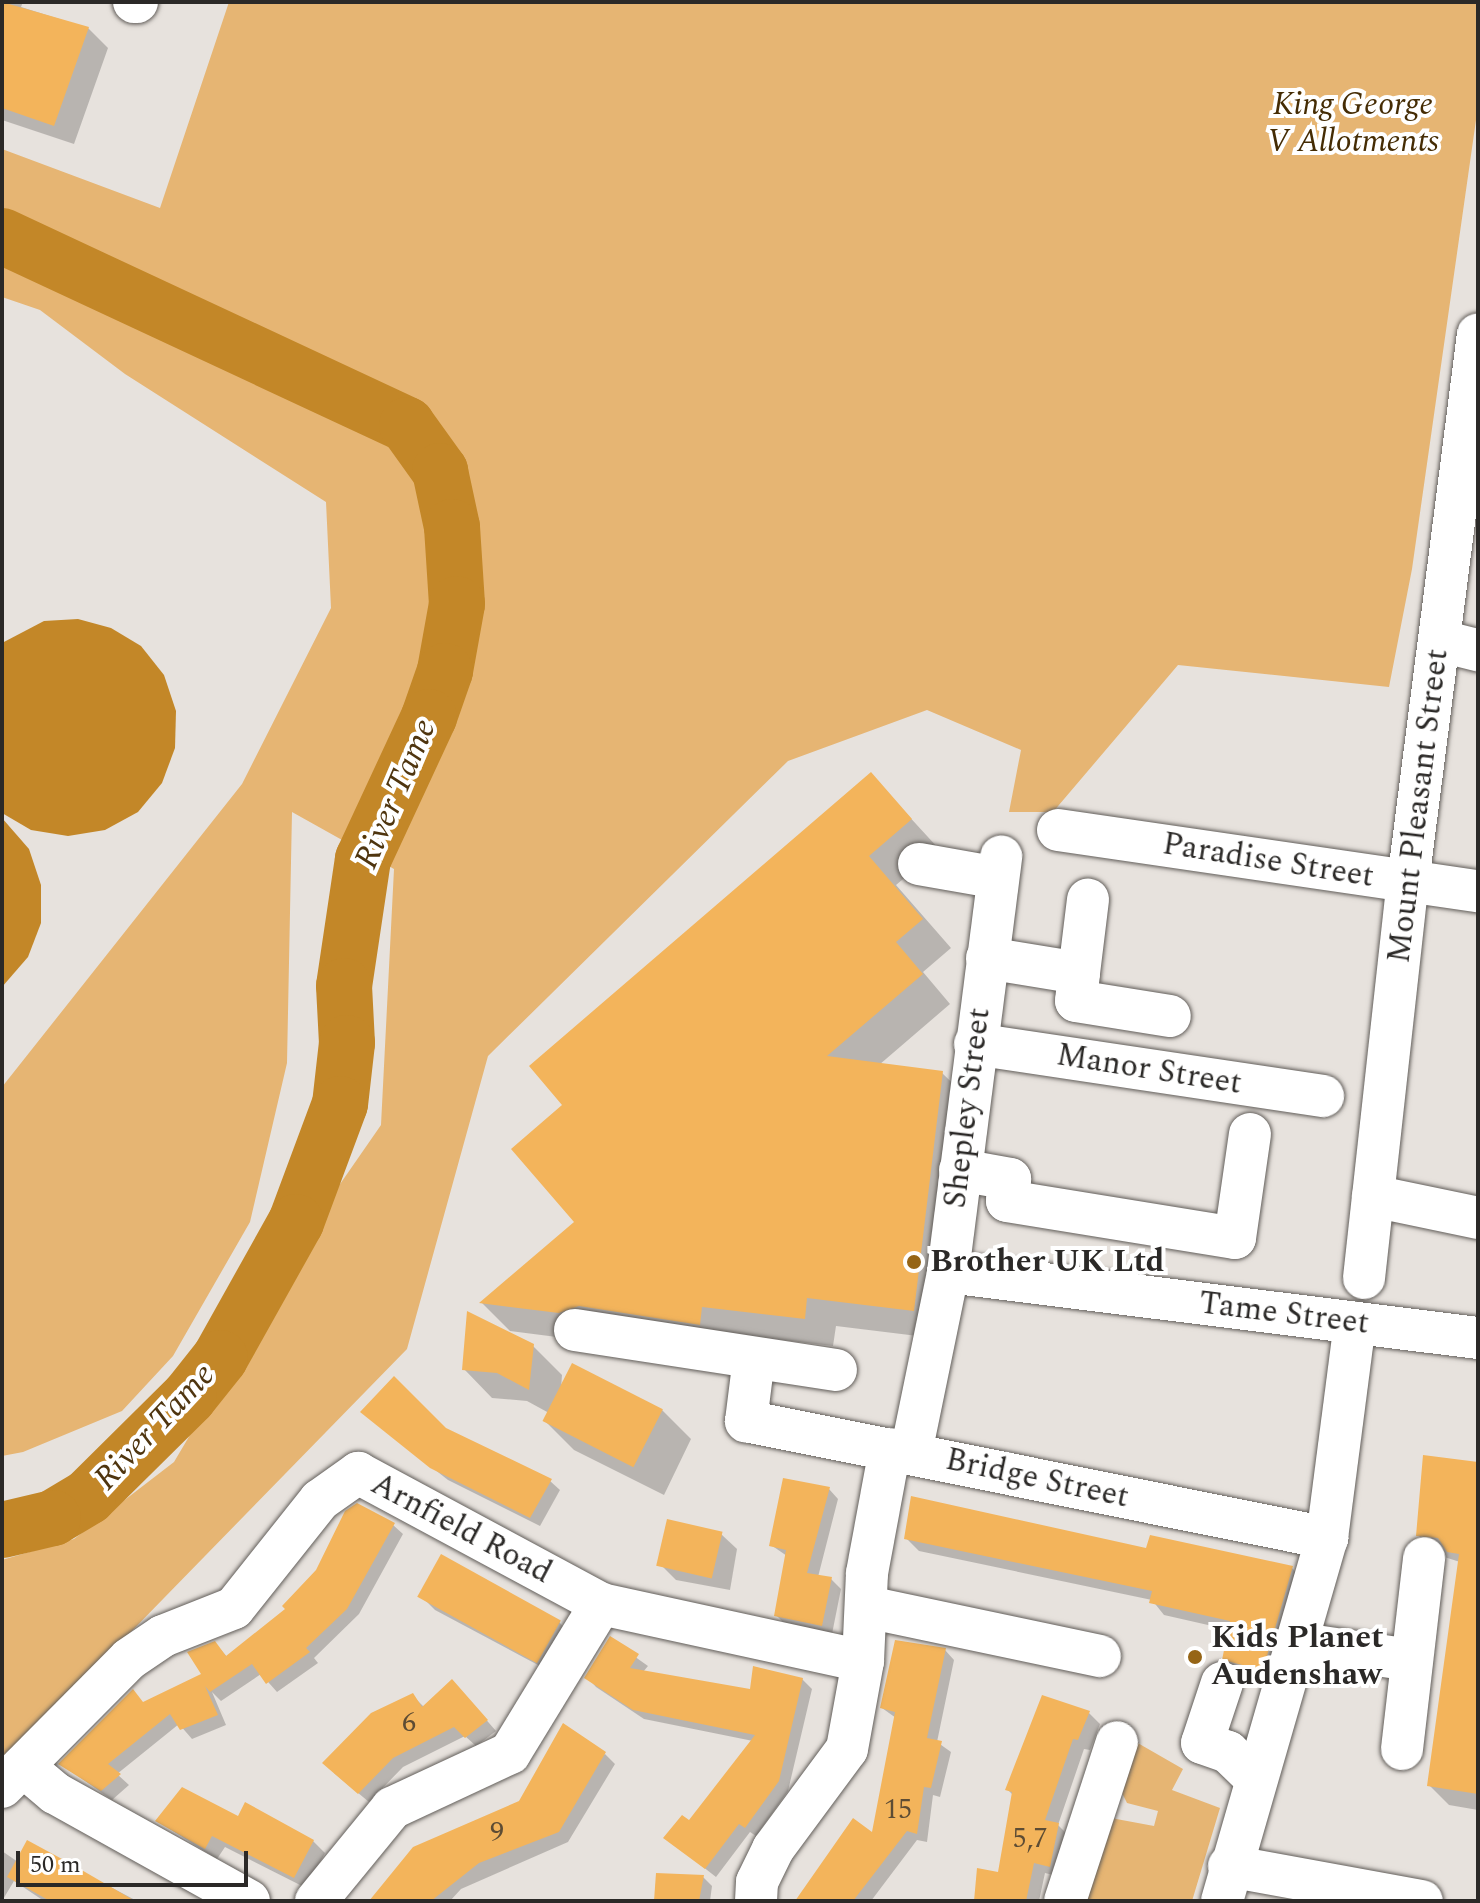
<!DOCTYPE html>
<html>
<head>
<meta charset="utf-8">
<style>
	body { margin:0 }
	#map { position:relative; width:1480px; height:1903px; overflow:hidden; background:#e7e2dd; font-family:Spectral,serif }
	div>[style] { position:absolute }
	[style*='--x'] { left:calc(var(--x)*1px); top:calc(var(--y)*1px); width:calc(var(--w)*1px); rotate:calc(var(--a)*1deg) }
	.green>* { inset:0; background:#e6b573 }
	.water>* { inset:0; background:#c38728 }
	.shadow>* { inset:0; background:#0003 }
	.river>* { height:56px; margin:-28px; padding:0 28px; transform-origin:28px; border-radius:28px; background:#c38728 }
	.building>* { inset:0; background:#f3b45b; transform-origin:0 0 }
	.roads { filter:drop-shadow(0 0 2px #625e5a) drop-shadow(0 0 2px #625e5a) }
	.minor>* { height:42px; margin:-21px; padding:0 21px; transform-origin:21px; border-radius:21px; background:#fff }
	.dots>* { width:22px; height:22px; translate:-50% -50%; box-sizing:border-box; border:4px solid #fff; border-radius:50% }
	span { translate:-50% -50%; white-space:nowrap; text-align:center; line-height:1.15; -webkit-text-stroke:8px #fff; paint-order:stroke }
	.number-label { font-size:28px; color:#5d4c34 }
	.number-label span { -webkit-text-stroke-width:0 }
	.park-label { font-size:32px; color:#452c04; font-style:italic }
	.street-label { font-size:32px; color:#2b2927 }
	.poi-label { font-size:32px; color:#2b2927; font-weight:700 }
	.left { translate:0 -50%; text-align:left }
	.water-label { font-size:34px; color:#4f350f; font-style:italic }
	.frame { position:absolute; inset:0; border:4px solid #2b2927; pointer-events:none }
	.scale { position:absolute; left:16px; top:1851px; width:232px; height:36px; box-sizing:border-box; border:4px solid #2b2927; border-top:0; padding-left:10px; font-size:24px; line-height:28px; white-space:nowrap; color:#2b2927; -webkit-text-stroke:6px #fff; paint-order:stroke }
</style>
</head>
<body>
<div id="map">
	<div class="green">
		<div style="clip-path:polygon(229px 2px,1478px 2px,1478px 106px,1412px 569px,1389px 687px,1178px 665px,1053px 812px,1009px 812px,1021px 750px,927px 710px,788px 761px,488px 1056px,407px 1349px,2px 1764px,2px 1560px,74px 1539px,174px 1462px,329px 1200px,381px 1125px,394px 869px,292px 812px,287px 1063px,250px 1222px,173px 1356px,122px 1411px,23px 1452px,2px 1456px,2px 1087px,242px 784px,331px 608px,326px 502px,125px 374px,40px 310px,2px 297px,2px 149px,160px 208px)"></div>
		<div style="clip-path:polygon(1129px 1738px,1183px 1769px,1172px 1790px,1220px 1808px,1192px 1901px,1074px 1901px,1111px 1818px,1154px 1826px,1158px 1811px,1127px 1803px,1113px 1775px)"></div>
	</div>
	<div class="water">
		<div style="clip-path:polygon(78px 619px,111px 628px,141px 646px,164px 675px,176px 711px,175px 748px,162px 783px,138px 812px,105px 830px,68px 836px,31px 830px,2px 813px,2px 643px,44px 621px)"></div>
		<div style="clip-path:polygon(2px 818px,29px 849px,41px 885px,41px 923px,28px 957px,2px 987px)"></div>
	</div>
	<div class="shadow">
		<div style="clip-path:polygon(2px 2px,23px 2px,21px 7px,88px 28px,108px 48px,74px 144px,2px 120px)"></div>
		<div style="clip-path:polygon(871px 775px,939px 849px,896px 885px,951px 948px,923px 972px,950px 1004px,879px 1065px,942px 1073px,971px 1101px,942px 1339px,836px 1326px,833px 1346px,730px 1334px,588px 1341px,510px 1331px,482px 1303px,577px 1222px,565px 1105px)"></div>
		<div style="clip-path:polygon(533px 1346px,562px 1375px,561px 1389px,662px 1410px,691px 1439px,664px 1495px,574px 1450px,545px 1421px,549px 1413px,527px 1401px,492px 1398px,464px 1369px)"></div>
		<div style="clip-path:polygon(373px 1421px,550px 1481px,560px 1490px,540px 1526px,448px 1480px)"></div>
		<div style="clip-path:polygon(1478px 1464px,1478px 1810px,1449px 1805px,1429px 1785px,1460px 1562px,1438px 1555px,1418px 1535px)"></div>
		<div style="clip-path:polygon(829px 1489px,838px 1499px,818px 1577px,831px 1579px,841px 1589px,832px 1634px,786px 1625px,776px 1615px,787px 1556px,771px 1545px)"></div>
		<div style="clip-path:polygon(393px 1525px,403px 1534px,359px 1614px,314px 1658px,318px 1663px,277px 1692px,261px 1674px,221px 1701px,212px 1692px,226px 1725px,192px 1739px,179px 1724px,117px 1774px,129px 1785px,112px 1800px,61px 1764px,144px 1704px,204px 1675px,215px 1643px,228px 1658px)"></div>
		<div style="clip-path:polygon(721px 1534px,737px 1549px,730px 1590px,676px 1580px,661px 1565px)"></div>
		<div style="clip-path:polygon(906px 1538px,1148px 1551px,1292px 1568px,1305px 1581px,1275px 1681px,1237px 1672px,1224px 1659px,1230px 1630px,1164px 1615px,1152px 1600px,919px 1551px)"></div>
		<div style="clip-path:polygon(423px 1598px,559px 1622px,571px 1635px,551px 1672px,435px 1610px)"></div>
		<div style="clip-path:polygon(610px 1639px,648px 1666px,643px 1672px,751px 1692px,802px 1679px,812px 1689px,788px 1791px,756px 1836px,750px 1832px,716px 1877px,666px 1838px,689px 1823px,753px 1741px,644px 1719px,596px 1687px,587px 1677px)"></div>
		<div style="clip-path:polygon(945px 1650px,954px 1660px,937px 1742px,951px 1752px,940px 1797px,933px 1795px,927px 1842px,917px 1840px,871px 1901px,798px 1901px,873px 1836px,896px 1718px,882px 1708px)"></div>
		<div style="clip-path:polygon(462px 1692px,496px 1731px,476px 1746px,465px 1736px,403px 1767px,369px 1802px,334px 1773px,413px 1696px,424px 1707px)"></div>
		<div style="clip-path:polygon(1089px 1713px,1100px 1724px,1090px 1750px,1084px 1749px,1058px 1825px,1069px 1836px,1061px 1877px,1045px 1873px,1039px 1901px,978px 1901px,999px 1874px,1014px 1796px,1007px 1789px)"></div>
		<div style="clip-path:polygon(605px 1754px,615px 1764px,568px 1842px,461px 1889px,450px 1901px,372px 1901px)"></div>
		<div style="clip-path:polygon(239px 1819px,313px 1841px,325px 1853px,306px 1888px,225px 1847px,217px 1859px,157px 1821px)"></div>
		<div style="clip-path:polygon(27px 1843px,137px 1901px,44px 1901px,14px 1881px,2px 1901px,2px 1851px,18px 1862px)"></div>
		<div style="clip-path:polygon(703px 1877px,712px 1886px,710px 1901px,656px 1901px)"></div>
	</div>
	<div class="river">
		<div style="--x:2;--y:236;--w:447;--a:25"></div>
		<div style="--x:407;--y:425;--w:57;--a:54.3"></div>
		<div style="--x:440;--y:471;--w:57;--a:77.9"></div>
		<div style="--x:452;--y:527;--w:77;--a:86.3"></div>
		<div style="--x:457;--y:604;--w:68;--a:100.2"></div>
		<div style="--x:445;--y:671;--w:49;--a:109.2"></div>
		<div style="--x:429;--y:717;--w:157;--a:114.9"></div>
		<div style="--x:363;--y:859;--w:128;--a:98.5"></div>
		<div style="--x:344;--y:986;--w:57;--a:87"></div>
		<div style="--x:347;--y:1043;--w:61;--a:96.5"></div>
		<div style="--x:340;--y:1104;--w:126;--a:110.4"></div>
		<div style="--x:296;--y:1222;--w:156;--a:119.2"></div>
		<div style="--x:220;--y:1358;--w:50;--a:128.5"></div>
		<div style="--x:189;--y:1397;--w:142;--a:135.3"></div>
		<div style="--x:88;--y:1497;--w:41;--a:149"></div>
		<div style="--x:53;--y:1518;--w:52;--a:166.8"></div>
	</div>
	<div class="building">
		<div style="clip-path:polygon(2px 2px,89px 27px,54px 126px,2px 108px)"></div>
		<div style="clip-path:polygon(871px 772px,912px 819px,869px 856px,923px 919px,896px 942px,923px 974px,827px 1056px,943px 1071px,914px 1311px,807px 1298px,805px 1319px,702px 1307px,700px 1325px,579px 1306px,559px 1313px,479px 1303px,574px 1222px,511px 1149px,562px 1105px,529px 1066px)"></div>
		<div style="clip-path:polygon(467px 1311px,534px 1344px,529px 1390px,497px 1373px,462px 1370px)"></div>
		<div style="left:572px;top:1363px;width:102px;height:65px;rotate:27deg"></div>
		<div style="clip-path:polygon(394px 1376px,446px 1428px,552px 1479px,530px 1518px,430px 1468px,360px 1412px)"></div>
		<div style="clip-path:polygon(1423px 1455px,1478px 1462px,1478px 1794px,1427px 1786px,1459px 1554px,1447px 1552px,1438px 1538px,1416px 1536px)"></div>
		<div style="clip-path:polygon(783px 1478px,830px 1487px,807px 1573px,832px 1577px,822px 1626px,774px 1616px,786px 1550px,769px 1546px)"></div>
		<div style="clip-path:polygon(911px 1496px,1146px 1548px,1150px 1535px,1293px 1566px,1263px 1670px,1222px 1660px,1230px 1621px,1149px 1603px,1152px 1591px,904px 1539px)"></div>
		<div style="clip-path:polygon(357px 1503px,395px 1523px,347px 1609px,306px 1648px,310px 1652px,266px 1684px,252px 1664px,210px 1692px,205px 1686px,218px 1715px,180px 1730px,170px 1714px,108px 1764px,121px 1774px,101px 1791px,58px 1764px,133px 1689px,143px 1702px,201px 1674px,187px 1652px,215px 1641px,226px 1656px,285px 1609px,282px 1606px,316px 1570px,345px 1511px)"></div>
		<div style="left:667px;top:1519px;width:57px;height:48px;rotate:13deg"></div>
		<div style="left:441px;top:1554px;width:137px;height:49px;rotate:29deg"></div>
		<div style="clip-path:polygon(610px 1636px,639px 1654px,630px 1668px,750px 1689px,753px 1666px,803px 1678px,779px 1781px,745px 1828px,739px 1824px,705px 1869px,663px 1838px,682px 1815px,689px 1820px,755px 1735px,633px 1710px,584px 1678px)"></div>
		<div style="clip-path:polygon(895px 1640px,946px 1648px,927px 1738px,942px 1741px,931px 1788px,924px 1787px,917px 1834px,907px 1831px,853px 1901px,795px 1901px,853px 1818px,872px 1832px,895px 1712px,880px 1708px)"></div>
		<div style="clip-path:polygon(452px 1679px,488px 1720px,465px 1738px,454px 1727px,393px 1758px,358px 1794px,322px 1763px,371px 1713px,413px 1693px,422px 1707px)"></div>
		<div style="clip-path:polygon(1042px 1695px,1090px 1711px,1078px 1740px,1073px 1739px,1045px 1820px,1059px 1823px,1050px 1867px,1034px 1863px,1026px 1901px,974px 1901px,977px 1868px,998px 1872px,1012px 1792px,1005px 1790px)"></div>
		<div style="clip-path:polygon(563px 1723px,606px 1752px,559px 1832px,479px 1863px,431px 1901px,369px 1901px,413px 1847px,519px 1801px)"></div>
		<div style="clip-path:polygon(182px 1787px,238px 1816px,245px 1802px,314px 1840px,294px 1878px,212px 1836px,205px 1849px,155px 1821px)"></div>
		<div style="clip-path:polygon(27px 1840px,73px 1865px,135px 1901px,50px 1901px,7px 1877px)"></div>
		<div style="clip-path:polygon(656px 1873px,704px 1875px,699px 1901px,654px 1901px)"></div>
	</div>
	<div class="roads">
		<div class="minor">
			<div style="--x:134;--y:2;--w:3;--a:0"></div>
			<div style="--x:1441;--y:641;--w:38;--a:14"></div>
			<div style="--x:1058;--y:830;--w:424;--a:8.3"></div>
			<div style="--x:919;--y:864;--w:80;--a:10"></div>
			<div style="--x:987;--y:958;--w:93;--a:9.3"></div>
			<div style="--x:1079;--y:973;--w:28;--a:96"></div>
			<div style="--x:1076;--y:1001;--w:95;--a:9.1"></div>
			<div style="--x:1079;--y:973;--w:74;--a:-83"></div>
			<div style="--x:975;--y:1044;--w:352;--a:8.5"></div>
			<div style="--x:960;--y:1170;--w:51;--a:10.2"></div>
			<div style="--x:1010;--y:1179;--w:22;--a:98"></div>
			<div style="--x:1007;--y:1201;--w:231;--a:9.2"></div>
			<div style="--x:1235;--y:1238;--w:105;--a:-81.8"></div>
			<div style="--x:1373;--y:1196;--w:107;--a:11.8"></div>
			<div style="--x:948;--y:1272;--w:534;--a:7.1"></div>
			<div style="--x:1364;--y:1278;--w:398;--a:-83.7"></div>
			<div style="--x:1408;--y:882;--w:552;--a:-82.72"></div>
			<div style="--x:575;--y:1330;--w:264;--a:8.7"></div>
			<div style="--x:754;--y:1358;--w:64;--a:97.2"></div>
			<div style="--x:746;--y:1421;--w:593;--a:11.39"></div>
			<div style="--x:911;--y:1453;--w:185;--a:-78.4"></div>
			<div style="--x:948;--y:1272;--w:419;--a:-82.7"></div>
			<div style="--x:867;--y:1607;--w:238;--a:11.9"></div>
			<div style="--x:1295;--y:1643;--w:117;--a:8.3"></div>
			<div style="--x:1222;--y:1683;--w:63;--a:108.4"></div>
			<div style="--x:1202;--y:1743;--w:28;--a:19"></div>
			<div style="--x:1228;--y:1752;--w:37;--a:44"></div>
			<div style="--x:1402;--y:1749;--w:192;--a:-83.4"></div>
			<div style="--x:23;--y:1766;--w:42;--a:40.2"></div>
			<div style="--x:55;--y:1793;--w:222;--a:29.1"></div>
			<div style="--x:2;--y:1787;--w:180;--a:-45.2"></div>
			<div style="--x:129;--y:1659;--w:41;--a:-34.1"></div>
			<div style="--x:163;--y:1636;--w:76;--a:-21.5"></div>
			<div style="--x:234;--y:1608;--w:138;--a:-51.5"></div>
			<div style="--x:320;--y:1500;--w:47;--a:-35.4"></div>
			<div style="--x:358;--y:1473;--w:276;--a:28.3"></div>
			<div style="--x:601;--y:1604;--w:268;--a:12.3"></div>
			<div style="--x:1229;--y:1866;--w:196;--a:10.3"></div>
			<div style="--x:316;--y:1901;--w:120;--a:-50.7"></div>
			<div style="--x:392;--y:1808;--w:130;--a:-25"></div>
			<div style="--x:510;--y:1753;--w:175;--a:-58.6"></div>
			<div style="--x:756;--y:1901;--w:19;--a:-87"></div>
			<div style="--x:757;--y:1882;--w:37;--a:-64"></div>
			<div style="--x:773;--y:1849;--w:124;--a:-53.5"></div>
			<div style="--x:847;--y:1749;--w:89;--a:-79.7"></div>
			<div style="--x:863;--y:1661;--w:88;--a:-87.4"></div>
			<div style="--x:867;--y:1573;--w:126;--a:-79.5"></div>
			<div style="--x:1065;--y:1901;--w:167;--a:-71.9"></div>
			<div style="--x:1222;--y:1901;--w:378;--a:-73.9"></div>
			<div style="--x:1327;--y:1538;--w:217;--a:-82.6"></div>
		</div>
	</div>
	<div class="dots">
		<div style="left:914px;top:1262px;background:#966516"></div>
		<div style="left:1195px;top:1657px;background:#966516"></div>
	</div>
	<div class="number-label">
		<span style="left:409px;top:1723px">6</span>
		<span style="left:898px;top:1810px">15</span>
		<span style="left:497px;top:1833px">9</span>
		<span style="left:1030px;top:1839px">5,7</span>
	</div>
	<div class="park-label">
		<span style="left:1353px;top:124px">King George<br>V Allotments</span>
	</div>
	<div class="street-label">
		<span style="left:1419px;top:806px;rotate:-83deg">Mount Pleasant Street</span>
		<span style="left:1268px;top:861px;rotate:9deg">Paradise Street</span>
		<span style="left:1149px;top:1070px;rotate:9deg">Manor Street</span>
		<span style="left:968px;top:1108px;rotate:-83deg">Shepley Street</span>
		<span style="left:1284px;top:1314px;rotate:7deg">Tame Street</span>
		<span style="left:1037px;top:1479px;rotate:12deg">Bridge Street</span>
		<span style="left:461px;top:1529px;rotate:28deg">Arnfield Road</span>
	</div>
	<div class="poi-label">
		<span class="left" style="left:930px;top:1262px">Brother UK Ltd</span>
		<span class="left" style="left:1211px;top:1657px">Kids Planet<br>Audenshaw</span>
	</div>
	<div class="water-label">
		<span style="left:396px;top:794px;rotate:-67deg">River Tame</span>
		<span style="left:155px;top:1427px;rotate:-47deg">River Tame</span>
	</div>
	<div class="frame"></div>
	<div class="scale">50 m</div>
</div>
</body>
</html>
